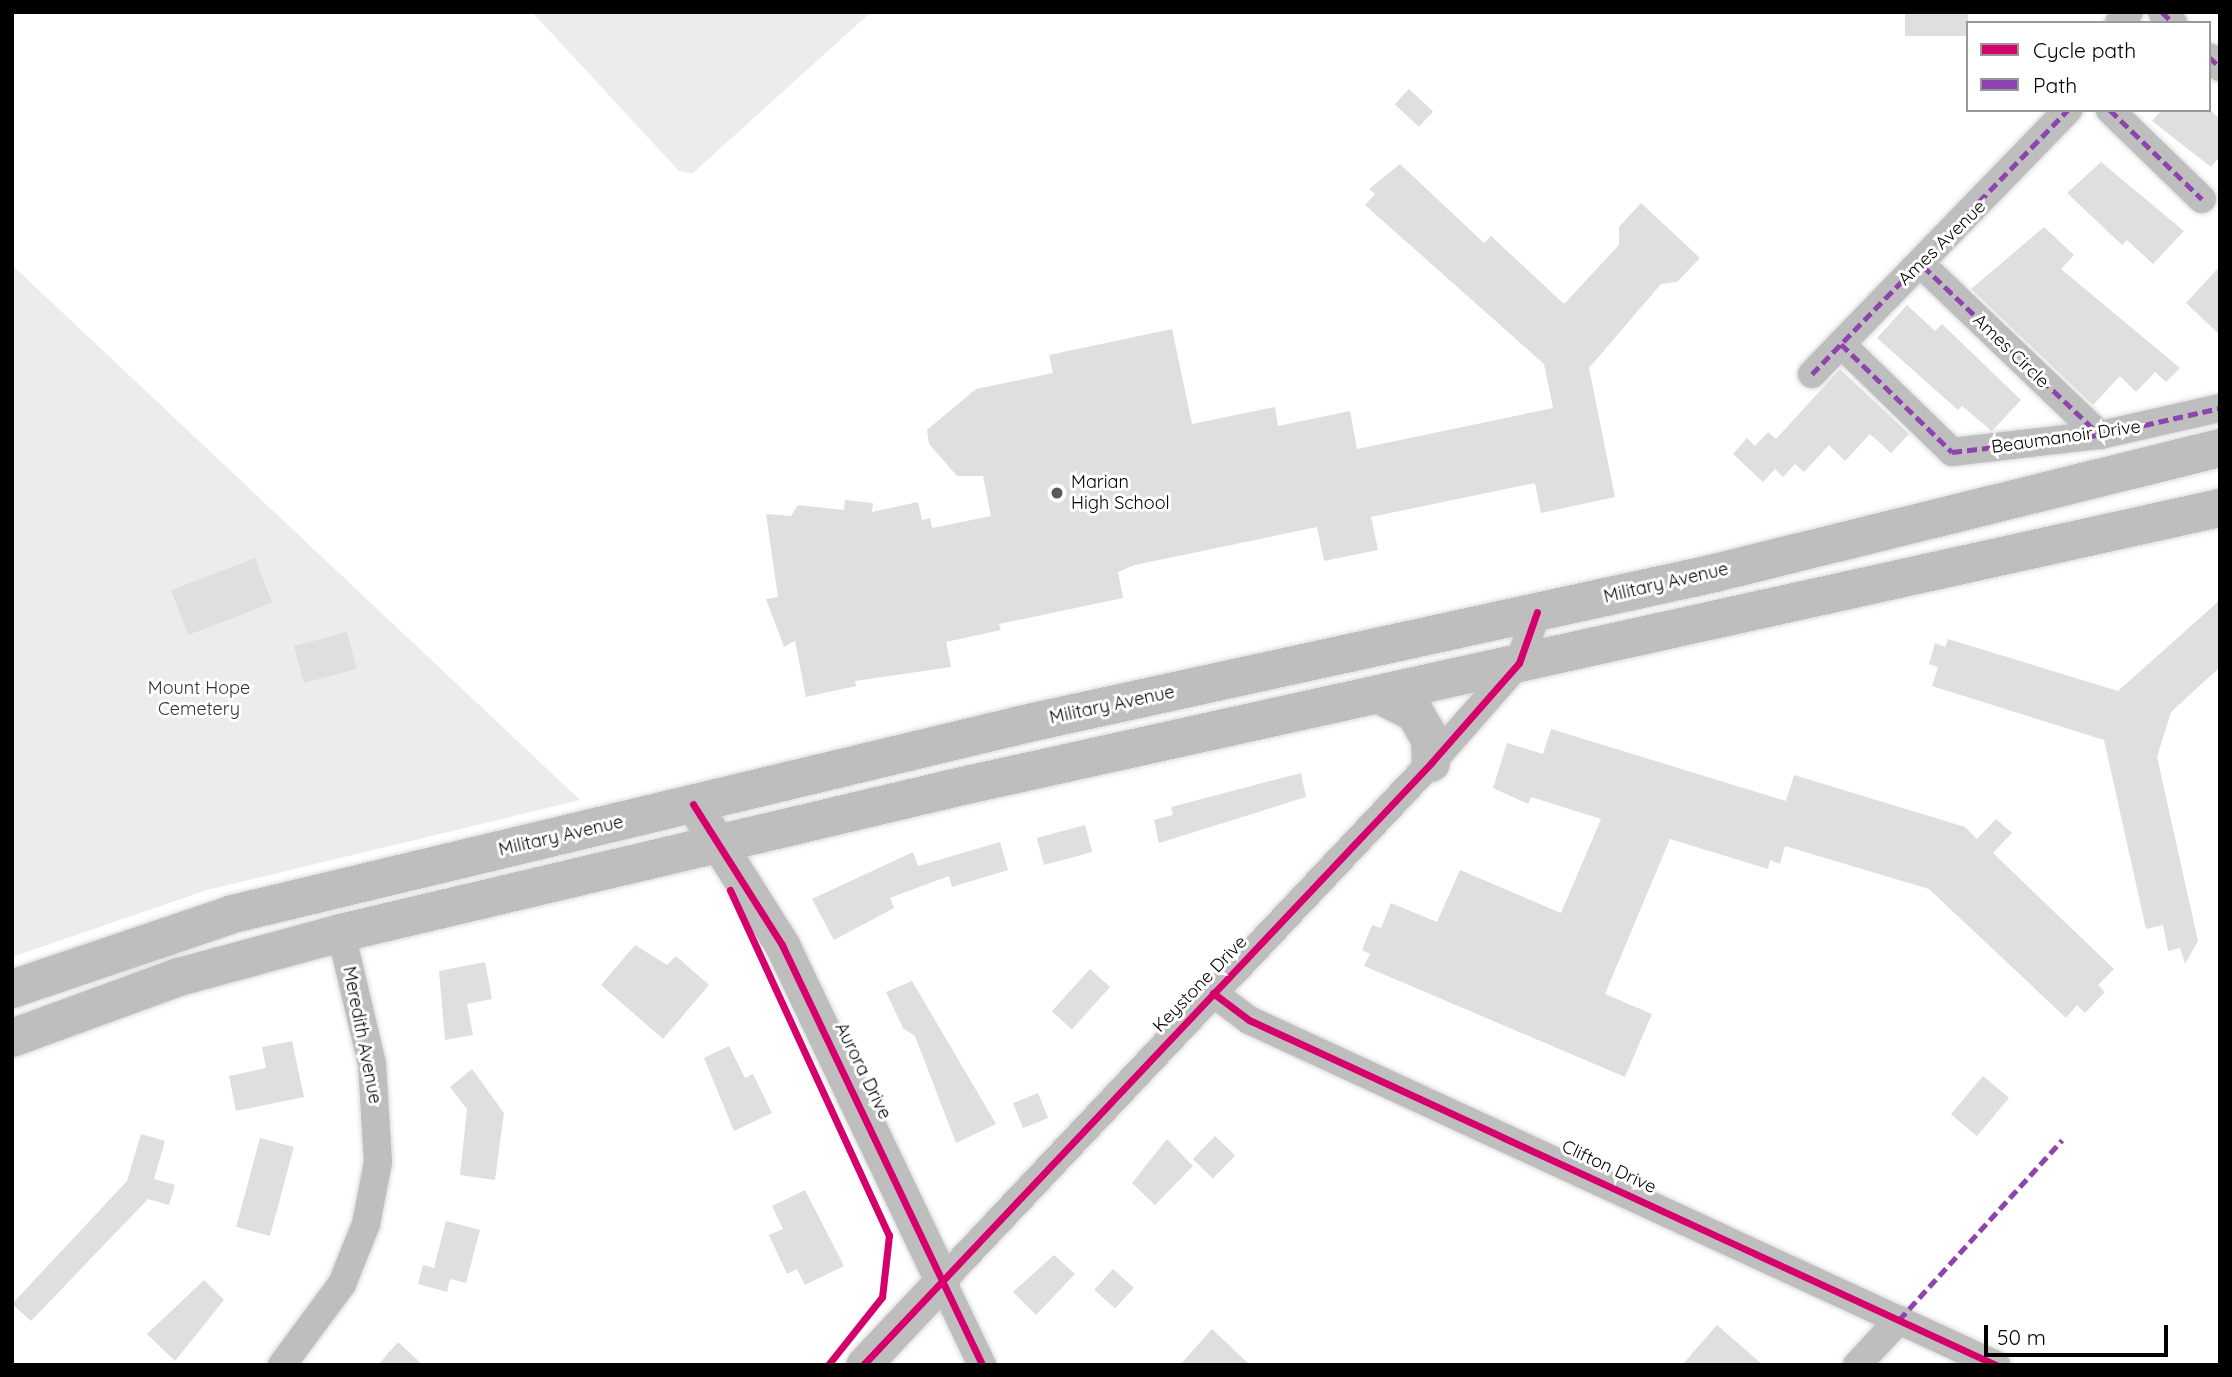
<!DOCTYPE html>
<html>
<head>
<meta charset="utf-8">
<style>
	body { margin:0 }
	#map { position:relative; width:2232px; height:1377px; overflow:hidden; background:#fff; font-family:Quicksand,sans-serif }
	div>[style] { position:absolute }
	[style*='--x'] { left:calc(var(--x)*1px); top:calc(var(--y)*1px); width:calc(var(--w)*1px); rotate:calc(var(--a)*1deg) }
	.green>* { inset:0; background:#ececec }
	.building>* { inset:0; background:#dfdfdf; transform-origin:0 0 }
	.roads { filter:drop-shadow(0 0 2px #dbdbdb) drop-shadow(0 0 2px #dbdbdb) }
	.minor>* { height:28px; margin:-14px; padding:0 14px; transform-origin:14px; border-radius:14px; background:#bebebe }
	.tertiary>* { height:35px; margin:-17.5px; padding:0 17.5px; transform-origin:17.5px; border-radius:17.5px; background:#bebebe }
	.primary>* { height:38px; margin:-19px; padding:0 19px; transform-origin:19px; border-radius:19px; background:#bebebe }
	.quiet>* { height:5px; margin-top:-2.5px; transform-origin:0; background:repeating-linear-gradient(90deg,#8e44ad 0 10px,transparent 0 15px) }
	.cycleway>* { height:7px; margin:-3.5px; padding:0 3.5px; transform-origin:3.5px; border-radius:3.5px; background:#d6006c }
	.dots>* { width:19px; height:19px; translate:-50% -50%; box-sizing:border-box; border:4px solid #fff; border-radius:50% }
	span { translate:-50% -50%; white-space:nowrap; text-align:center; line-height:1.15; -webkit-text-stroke:6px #fff; paint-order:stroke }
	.street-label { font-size:18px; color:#000 }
	.poi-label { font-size:18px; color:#000 }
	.left { translate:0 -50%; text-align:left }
	.park-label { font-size:18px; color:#333 }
	.frame { position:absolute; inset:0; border:14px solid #000; pointer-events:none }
	.legend { position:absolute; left:1966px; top:21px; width:245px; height:91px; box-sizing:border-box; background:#fff; border:2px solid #999; margin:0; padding:9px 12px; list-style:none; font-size:21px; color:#000 }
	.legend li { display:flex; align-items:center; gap:14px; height:35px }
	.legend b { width:35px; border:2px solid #999 }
	.scale { position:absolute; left:1984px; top:1325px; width:184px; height:32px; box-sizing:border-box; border:4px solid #000; border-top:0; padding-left:9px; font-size:21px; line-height:24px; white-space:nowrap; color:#000; -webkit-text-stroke:5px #fff; paint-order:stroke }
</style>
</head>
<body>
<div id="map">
	<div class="green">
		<div style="clip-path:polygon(532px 12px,871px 12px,693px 173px,679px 171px)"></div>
		<div style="clip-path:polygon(12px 265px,580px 800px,207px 890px,12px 957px)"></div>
	</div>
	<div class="building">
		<div style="left:1905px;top:12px;width:63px;height:24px"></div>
		<div style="left:1409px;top:89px;width:33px;height:21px;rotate:43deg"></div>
		<div style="clip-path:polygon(2162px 110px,2210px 110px,2220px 119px,2220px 157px,2211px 167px,2152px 121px)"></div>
		<div style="clip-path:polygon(2101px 162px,2184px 231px,2153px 264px,2127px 240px,2122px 245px,2067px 193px)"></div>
		<div style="clip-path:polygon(1400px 164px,1484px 243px,1491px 236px,1564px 304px,1619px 245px,1619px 227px,1641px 203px,1700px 258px,1677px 282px,1661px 284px,1589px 368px,1615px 497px,1541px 513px,1535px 483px,1371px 517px,1378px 550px,1324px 561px,1317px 527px,1135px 565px,1118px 572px,1123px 598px,999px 624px,1001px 630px,946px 642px,951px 667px,855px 681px,856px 686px,806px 697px,795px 641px,784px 647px,766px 599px,778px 597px,766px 514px,791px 516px,798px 505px,844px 510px,845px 500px,873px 503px,872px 512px,918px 502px,922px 520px,930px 518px,932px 528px,991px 516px,983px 476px,957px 476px,929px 444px,927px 430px,976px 389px,1053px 373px,1049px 355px,1172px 329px,1192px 424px,1275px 407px,1278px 426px,1350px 411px,1357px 449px,1553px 408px,1544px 364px,1365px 205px,1375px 194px,1369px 189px)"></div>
		<div style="clip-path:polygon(2044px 227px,2074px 255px,2061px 269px,2180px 368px,2166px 382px,2155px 372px,2136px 392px,2120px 376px,2093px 405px,1971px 289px)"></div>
		<div style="clip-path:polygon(2220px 266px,2220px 335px,2186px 303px)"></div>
		<div style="clip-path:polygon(1907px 305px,1935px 331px,1942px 324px,2021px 400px,1992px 431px,1962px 406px,1958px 410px,1877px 338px)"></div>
		<div style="clip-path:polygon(1840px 369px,1909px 434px,1891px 453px,1870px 434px,1845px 461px,1829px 445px,1804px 472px,1795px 464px,1783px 477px,1775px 469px,1763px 482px,1733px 454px,1747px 438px,1755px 446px,1768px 432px,1776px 439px)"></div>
		<div style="left:255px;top:558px;width:48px;height:90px;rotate:69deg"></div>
		<div style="clip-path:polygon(2220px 600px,2220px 667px,2171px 712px,2157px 757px,2198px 941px,2185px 964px,2180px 948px,2168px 951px,2163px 925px,2146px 929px,2104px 740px,1932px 686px,1938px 667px,1929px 664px,1935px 643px,1945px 647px,1948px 639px,2118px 691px)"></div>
		<div style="left:347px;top:632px;width:38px;height:55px;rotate:75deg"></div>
		<div style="clip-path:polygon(1551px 729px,1786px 801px,1794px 775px,1965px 827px,1977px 839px,1996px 819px,2012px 833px,1993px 853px,2114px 969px,2098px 985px,2105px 992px,2085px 1013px,2077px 1005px,2066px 1018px,1929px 889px,1785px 846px,1780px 864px,1770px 860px,1768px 869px,1670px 839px,1605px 994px,1652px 1014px,1625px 1077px,1364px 966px,1370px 954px,1362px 950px,1372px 925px,1381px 928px,1391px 903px,1437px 922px,1460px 870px,1561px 913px,1601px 819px,1531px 797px,1528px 804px,1493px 788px,1507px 743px,1543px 754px)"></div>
		<div style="clip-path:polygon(1301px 773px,1306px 797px,1159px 843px,1154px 820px,1173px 815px,1171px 807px)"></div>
		<div style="left:1085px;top:825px;width:28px;height:50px;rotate:75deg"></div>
		<div style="clip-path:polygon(1000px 842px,1008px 870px,952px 887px,949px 876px,890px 898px,894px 908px,834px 940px,812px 899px,913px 852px,918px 866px)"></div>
		<div style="clip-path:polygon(635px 945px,667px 965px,676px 956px,709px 985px,663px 1039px,601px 985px)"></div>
		<div style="clip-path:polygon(485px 962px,492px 999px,467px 1004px,473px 1035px,445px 1040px,439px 971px)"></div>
		<div style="left:1090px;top:969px;width:27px;height:57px;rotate:42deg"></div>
		<div style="clip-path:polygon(912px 981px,996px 1124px,956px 1143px,915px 1036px,903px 1028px,886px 992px)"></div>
		<div style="clip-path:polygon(292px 1041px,304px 1097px,236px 1111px,229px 1076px,266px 1068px,262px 1047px)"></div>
		<div style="clip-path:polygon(729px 1046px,745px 1078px,753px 1074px,772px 1113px,734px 1131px,704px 1058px)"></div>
		<div style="clip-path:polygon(472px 1069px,504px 1113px,495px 1180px,460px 1175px,467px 1109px,450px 1087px)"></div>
		<div style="left:1983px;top:1076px;width:34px;height:50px;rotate:40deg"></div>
		<div style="left:1038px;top:1093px;width:27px;height:27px;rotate:68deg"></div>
		<div style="clip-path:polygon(141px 1134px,165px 1141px,154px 1179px,175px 1185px,169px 1205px,148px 1199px,31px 1321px,12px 1304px,127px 1181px)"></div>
		<div style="left:1215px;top:1136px;width:28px;height:32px;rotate:44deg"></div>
		<div style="left:260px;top:1138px;width:35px;height:92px;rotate:15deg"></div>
		<div style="clip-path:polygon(1167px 1139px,1193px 1166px,1155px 1205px,1132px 1183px)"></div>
		<div style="clip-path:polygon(805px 1190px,844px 1266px,805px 1285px,797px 1269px,787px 1274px,769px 1235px,783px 1229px,772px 1206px)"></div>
		<div style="clip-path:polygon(446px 1221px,480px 1230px,466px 1283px,450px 1279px,447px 1292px,418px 1284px,423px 1265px,434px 1268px)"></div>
		<div style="clip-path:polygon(1054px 1255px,1075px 1274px,1036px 1315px,1013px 1292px)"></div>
		<div style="left:1113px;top:1269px;width:28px;height:28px;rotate:42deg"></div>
		<div style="clip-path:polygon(204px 1280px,224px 1300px,175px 1361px,147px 1334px)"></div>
		<div style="clip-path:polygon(1717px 1325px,1763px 1365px,1682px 1365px)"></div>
		<div style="clip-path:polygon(1212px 1329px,1250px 1365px,1180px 1365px)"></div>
		<div style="clip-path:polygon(398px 1342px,423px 1365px,378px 1365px)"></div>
	</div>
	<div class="roads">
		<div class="minor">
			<div style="--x:2162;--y:12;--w:16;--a:45"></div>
			<div style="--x:2119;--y:23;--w:15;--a:-48"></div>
			<div style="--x:2209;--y:57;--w:15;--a:42"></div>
			<div style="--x:2110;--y:110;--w:128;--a:44.1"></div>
			<div style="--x:1923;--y:266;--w:245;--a:43.7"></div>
			<div style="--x:1841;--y:344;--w:155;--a:44.2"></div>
			<div style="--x:1952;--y:452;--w:149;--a:-6.6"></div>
			<div style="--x:2100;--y:435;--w:123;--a:-12.7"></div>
			<div style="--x:1812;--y:374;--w:368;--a:-45.9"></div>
			<div style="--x:1213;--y:993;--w:45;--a:36.9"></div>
			<div style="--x:1249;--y:1020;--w:823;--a:24.79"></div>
			<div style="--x:282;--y:1365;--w:101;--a:-53.5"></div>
			<div style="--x:342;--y:1284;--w:65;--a:-68.2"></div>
			<div style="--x:366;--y:1224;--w:63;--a:-79"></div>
			<div style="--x:378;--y:1162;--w:98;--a:-93.5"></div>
			<div style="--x:372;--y:1064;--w:135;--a:-103.3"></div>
			<div style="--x:982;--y:1365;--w:93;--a:-115.5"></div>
			<div style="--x:942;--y:1281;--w:712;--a:-46.65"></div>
			<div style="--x:1431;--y:763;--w:133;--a:-48.7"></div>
			<div style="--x:1519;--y:663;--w:54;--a:-70.6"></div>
			<div style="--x:1857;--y:1365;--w:62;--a:-47"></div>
		</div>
		<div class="tertiary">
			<div style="--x:693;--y:804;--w:167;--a:57.7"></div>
			<div style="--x:782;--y:945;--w:372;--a:64.5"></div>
			<div style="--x:942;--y:1281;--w:115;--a:133.2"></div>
		</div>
		<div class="primary">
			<div style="--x:1378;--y:694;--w:42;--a:27.2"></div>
			<div style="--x:1415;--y:713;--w:30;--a:60"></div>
			<div style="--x:1430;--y:739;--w:24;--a:88"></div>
			<div style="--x:12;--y:989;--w:233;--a:-18.7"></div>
			<div style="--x:233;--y:914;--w:819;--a:-13.49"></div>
			<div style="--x:1029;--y:723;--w:702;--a:-12.33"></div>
			<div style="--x:1715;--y:573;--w:520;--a:-13.9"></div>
			<div style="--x:12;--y:1038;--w:178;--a:-20.1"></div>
			<div style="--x:179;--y:977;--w:168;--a:-15.2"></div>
			<div style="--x:341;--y:933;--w:634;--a:-13.31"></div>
			<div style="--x:958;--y:787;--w:1292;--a:-12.47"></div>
		</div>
	</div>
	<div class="quiet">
		<div style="--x:2162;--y:12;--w:16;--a:45"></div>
		<div style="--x:2209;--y:57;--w:15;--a:42"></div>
		<div style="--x:2110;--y:110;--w:128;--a:44.1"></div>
		<div style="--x:1923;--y:266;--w:245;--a:43.7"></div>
		<div style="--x:1841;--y:344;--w:155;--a:44.2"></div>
		<div style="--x:1952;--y:452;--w:149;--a:-6.6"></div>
		<div style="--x:2100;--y:435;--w:123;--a:-12.7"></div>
		<div style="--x:1812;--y:374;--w:368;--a:-45.9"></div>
		<div style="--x:1899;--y:1320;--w:243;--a:-47.8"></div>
	</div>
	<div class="cycleway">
		<div style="--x:693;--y:804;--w:167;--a:57.7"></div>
		<div style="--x:782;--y:945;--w:465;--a:64.5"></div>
		<div style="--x:730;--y:890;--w:380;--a:65.3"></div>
		<div style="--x:889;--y:1235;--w:62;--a:96.4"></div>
		<div style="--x:882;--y:1297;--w:87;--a:128.5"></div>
		<div style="--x:1213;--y:993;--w:45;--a:36.9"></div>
		<div style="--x:1249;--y:1020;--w:823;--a:24.79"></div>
		<div style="--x:863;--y:1365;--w:828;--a:-46.66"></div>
		<div style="--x:1431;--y:763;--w:133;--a:-48.7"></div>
		<div style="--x:1519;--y:663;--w:54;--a:-70.6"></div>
	</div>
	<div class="dots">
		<div style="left:1057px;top:493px;background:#595959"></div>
	</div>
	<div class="street-label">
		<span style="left:1942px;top:243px;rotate:-44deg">Ames Avenue</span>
		<span style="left:2011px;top:351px;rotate:44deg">Ames Circle</span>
		<span style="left:2066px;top:437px;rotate:-8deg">Beaumanoir Drive</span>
		<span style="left:1666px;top:583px;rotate:-13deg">Military Avenue</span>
		<span style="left:1112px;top:705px;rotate:-12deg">Military Avenue</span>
		<span style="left:561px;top:836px;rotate:-13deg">Military Avenue</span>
		<span style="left:1200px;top:984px;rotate:-46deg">Keystone Drive</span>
		<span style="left:362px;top:1035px;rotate:79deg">Meredith Avenue</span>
		<span style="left:863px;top:1071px;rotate:64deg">Aurora Drive</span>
		<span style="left:1609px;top:1167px;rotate:25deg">Clifton Drive</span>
	</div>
	<div class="poi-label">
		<span class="left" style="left:1071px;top:493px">Marian<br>High School</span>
	</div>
	<div class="park-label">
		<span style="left:199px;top:699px">Mount Hope<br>Cemetery</span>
	</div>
	<div class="frame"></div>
	<ul class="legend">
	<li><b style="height:9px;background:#d6006c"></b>Cycle path</li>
	<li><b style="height:9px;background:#8e44ad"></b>Path</li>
	</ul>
	<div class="scale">50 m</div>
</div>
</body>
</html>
